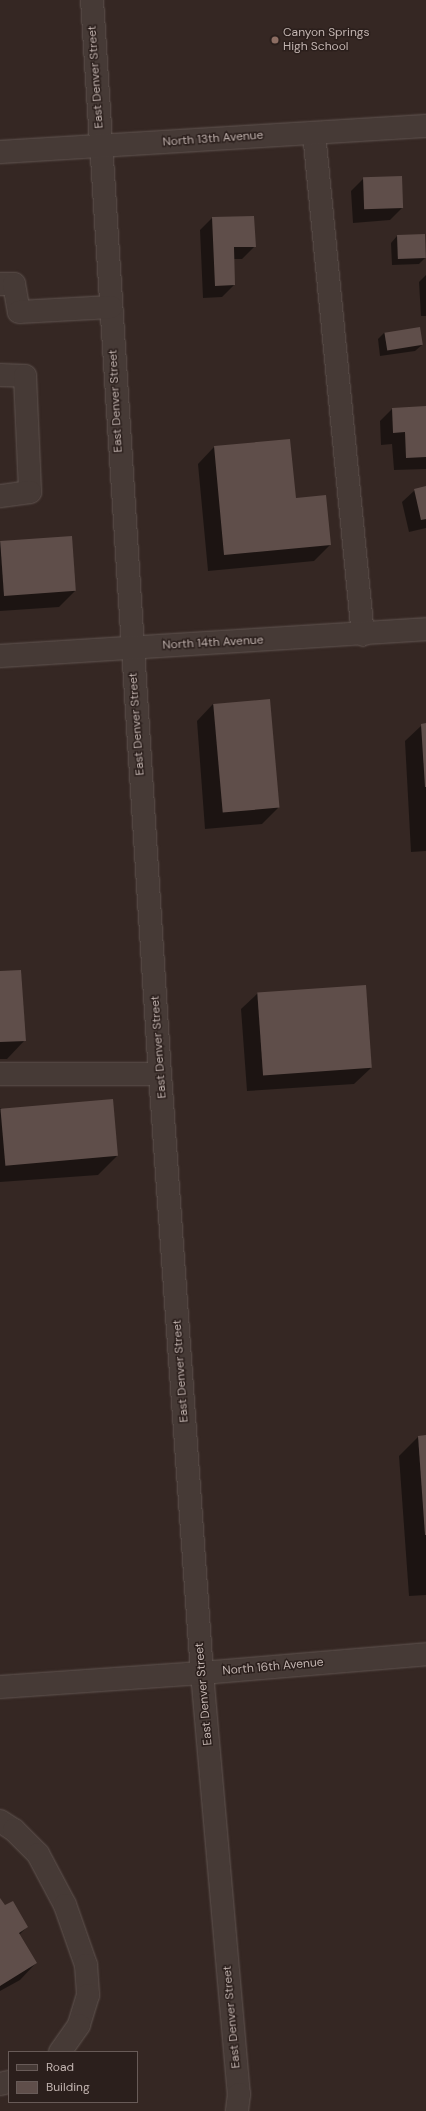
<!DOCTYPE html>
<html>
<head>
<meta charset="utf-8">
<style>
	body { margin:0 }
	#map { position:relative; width:426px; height:2111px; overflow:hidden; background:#352723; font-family:"DM Sans",sans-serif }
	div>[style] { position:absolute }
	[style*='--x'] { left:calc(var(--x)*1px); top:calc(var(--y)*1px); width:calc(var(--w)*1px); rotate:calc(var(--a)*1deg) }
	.shadow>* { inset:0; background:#0007 }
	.building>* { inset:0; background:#5f4e4a; transform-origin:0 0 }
	.roads { filter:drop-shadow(0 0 1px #615551) drop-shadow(0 0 1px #615551) }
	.minor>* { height:22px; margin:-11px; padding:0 11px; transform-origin:11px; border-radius:11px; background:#463a36 }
	.dots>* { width:11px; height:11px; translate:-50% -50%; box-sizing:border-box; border:2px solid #2b1f1c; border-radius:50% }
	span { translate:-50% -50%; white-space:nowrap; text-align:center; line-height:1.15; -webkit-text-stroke:3px #2b1f1c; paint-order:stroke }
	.poi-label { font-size:12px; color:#c3b5b1 }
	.left { translate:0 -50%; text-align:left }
	.street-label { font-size:12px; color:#c3b5b1 }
	.legend { position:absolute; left:8px; top:2051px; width:130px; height:52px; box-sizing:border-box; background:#2b1f1c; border:1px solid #685b58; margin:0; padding:5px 7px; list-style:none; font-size:12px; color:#c3b5b1 }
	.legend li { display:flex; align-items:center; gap:8px; height:20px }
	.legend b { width:20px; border:1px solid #685b58 }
</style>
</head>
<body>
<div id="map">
	<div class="shadow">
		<div style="clip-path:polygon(401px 177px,402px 208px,390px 220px,353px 223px,351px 191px,363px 179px)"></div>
		<div style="clip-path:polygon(212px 218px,255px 246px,242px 259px,233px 259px,234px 285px,222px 297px,203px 298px,200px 230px)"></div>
		<div style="clip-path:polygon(397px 236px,426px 257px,419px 264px,392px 265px,391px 243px)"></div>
		<div style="clip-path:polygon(426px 275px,426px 316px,421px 316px,419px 282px)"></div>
		<div style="clip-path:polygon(384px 333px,422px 345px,415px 351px,380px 356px,378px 339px)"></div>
		<div style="clip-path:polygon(426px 407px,426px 469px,394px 470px,392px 444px,381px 445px,380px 421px,392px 409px)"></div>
		<div style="clip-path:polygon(214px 447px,295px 499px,330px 545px,314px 561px,208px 571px,198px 464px)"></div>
		<div style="clip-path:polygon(426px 487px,426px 528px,409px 532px,402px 502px,415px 490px)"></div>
		<div style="clip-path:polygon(0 542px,75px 591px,59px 607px,0 611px)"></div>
		<div style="clip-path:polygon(213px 704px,278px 808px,262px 824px,205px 829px,197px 721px)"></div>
		<div style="clip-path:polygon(426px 724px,426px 851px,411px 852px,405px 741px,422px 725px)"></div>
		<div style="clip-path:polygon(0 972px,25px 1040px,7px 1059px,0 1059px)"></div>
		<div style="clip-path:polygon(258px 993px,371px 1068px,354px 1084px,247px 1091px,241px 1009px)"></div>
		<div style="clip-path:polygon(0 1108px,117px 1156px,98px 1175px,0 1182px)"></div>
		<div style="clip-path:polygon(426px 1436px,426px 1595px,409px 1596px,399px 1456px,418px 1437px)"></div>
		<div style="clip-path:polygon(0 1899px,4px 1907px,27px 1927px,19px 1935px,36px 1963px,20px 1980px,0 1991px)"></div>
	</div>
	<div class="building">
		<div style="left:402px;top:176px;width:32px;height:39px;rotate:88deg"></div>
		<div style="clip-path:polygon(254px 216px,256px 247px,234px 247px,235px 285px,215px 286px,212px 217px)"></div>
		<div style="left:425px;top:234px;width:24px;height:28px;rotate:88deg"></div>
		<div style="left:420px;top:327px;width:18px;height:36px;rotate:81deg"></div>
		<div style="clip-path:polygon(426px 406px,426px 457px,406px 458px,405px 432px,393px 433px,392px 408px)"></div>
		<div style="clip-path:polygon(290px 439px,296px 498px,326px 495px,331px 545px,224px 555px,214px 446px)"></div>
		<div style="clip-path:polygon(426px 486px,426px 519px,421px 520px,414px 489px)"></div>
		<div style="left:72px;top:536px;width:55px;height:72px;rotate:86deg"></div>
		<div style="left:270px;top:699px;width:109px;height:57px;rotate:85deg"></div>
		<div style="clip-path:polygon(426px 723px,426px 787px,425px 787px,421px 724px)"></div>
		<div style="clip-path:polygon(21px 970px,26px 1041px,0 1042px,0 971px)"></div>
		<div style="left:366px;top:985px;width:83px;height:109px;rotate:86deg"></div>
		<div style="left:113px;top:1099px;width:57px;height:113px;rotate:85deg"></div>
		<div style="clip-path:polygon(426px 1435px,426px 1535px,425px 1535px,418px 1436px)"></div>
		<div style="clip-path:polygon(0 1898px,5px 1905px,13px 1901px,28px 1927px,19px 1933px,37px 1963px,0 1986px)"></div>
	</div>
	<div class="roads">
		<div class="minor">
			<div style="--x:92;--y:0;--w:1076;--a:86.38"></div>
			<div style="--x:160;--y:1074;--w:600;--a:85.99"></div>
			<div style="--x:202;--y:1673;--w:423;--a:85"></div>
			<div style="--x:239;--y:2094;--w:17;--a:97"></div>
			<div style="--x:314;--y:133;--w:504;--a:84.43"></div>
			<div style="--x:0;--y:152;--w:427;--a:-3.5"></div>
			<div style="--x:0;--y:284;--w:14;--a:0"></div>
			<div style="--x:14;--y:284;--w:28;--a:80"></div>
			<div style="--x:19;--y:312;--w:92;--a:-3.1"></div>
			<div style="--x:0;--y:375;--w:25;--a:2"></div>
			<div style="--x:25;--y:376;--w:116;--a:87.5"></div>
			<div style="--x:30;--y:492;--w:30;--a:172"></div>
			<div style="--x:0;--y:656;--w:427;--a:-3.6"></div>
			<div style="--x:0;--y:1074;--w:160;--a:0"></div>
			<div style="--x:0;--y:1687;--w:202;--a:-4"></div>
			<div style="--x:202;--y:1673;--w:225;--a:-4.8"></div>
			<div style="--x:0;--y:1821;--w:17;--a:33"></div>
			<div style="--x:14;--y:1830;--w:34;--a:45"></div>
			<div style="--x:38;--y:1854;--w:58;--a:62.1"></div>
			<div style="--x:65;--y:1905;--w:64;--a:70.7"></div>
			<div style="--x:86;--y:1965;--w:30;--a:86"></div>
			<div style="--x:88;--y:1995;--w:31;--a:107"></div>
			<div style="--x:79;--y:2025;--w:33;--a:125"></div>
			<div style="--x:0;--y:2084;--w:9;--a:-13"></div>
		</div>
	</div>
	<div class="dots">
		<div style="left:275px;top:40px;background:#8d6e63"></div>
	</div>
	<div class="poi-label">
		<span class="left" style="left:283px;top:40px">Canyon Springs<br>High School</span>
	</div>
	<div class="street-label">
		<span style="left:96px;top:77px;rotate:-94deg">East Denver Street</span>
		<span style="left:213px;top:139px;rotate:-4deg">North 13th Avenue</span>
		<span style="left:116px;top:401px;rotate:-93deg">East Denver Street</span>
		<span style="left:213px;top:643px;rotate:-3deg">North 14th Avenue</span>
		<span style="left:137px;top:724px;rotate:-94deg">East Denver Street</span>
		<span style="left:159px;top:1047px;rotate:-94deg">East Denver Street</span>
		<span style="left:181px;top:1371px;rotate:-94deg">East Denver Street</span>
		<span style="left:273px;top:1667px;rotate:-5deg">North 16th Avenue</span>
		<span style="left:204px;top:1694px;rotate:-95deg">East Denver Street</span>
		<span style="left:232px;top:2017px;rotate:-95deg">East Denver Street</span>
	</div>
	<ul class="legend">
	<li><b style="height:5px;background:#463a36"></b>Road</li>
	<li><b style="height:11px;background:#5f4e4a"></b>Building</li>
	</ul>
</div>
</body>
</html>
